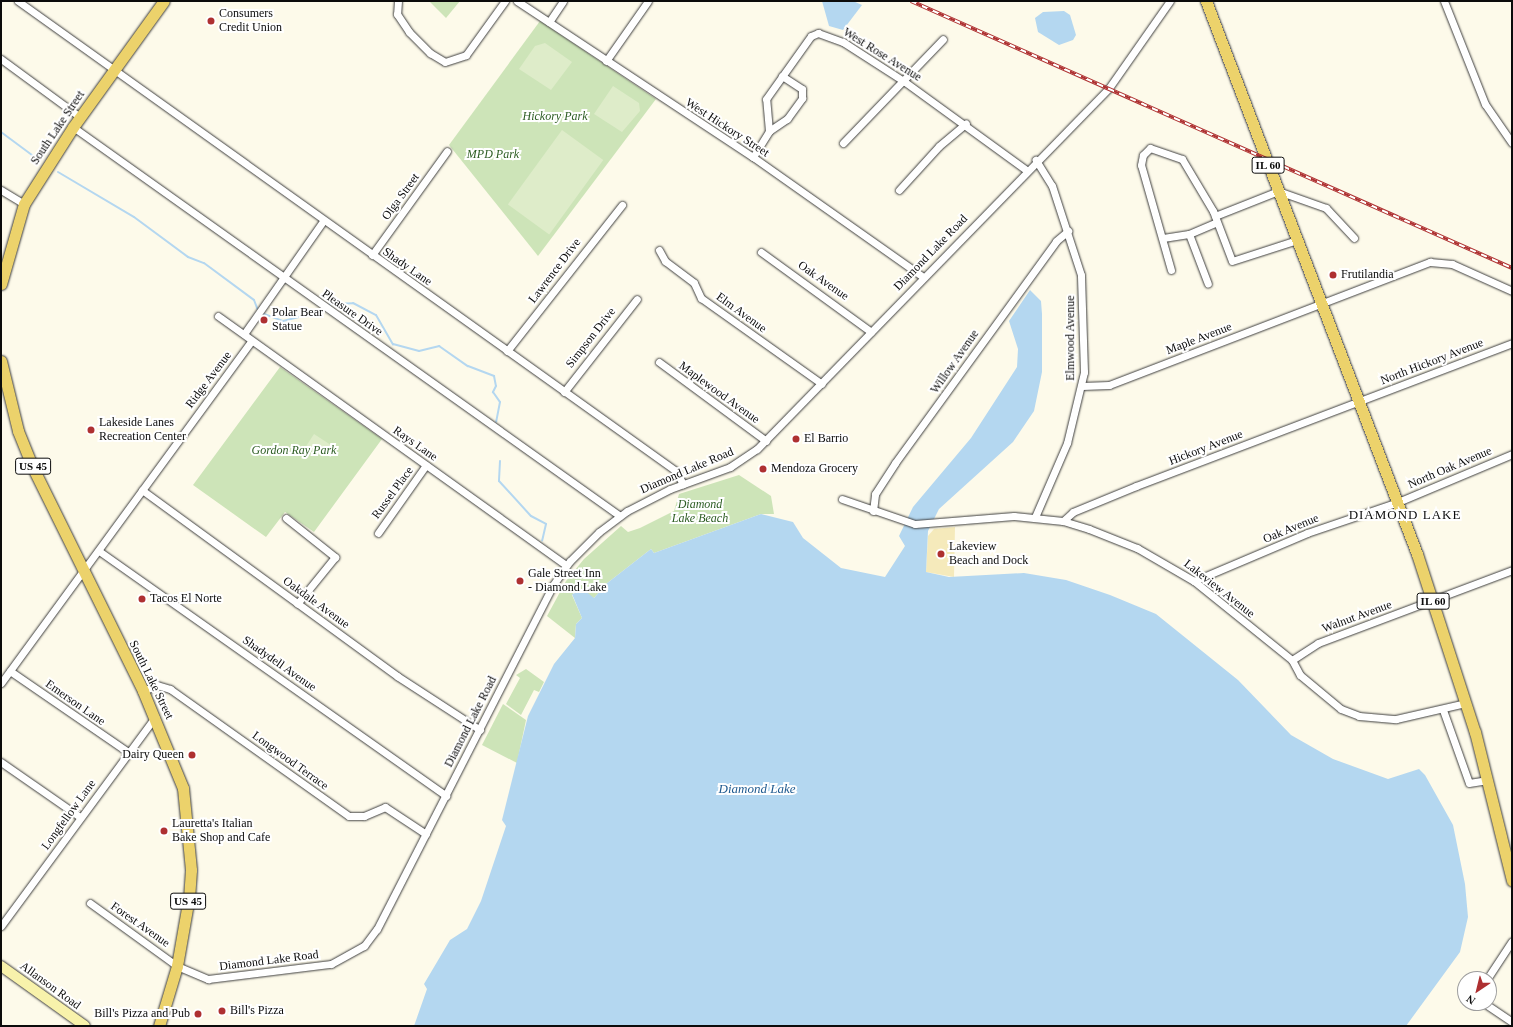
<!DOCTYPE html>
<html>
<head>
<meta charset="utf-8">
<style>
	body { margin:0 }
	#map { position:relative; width:1513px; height:1027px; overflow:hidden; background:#fdfaea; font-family:Georgia,serif }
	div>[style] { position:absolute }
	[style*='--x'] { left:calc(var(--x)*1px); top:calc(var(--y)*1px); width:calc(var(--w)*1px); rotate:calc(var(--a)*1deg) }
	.green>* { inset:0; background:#cde4b8 }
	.sand>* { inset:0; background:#f5eabb }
	.pitch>* { inset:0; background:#deecc9; transform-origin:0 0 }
	.water>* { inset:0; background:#b4d7f0 }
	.stream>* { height:2px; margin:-1px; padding:0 1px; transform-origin:1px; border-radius:1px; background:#b4d7f0 }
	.roads { filter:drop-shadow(0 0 1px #3e3e3e) drop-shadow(0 0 1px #3e3e3e) }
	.street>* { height:7px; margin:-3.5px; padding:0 3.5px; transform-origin:3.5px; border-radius:3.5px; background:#fff }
	.secondary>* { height:10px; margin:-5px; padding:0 5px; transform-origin:5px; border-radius:5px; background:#f8f2ab }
	.primary>* { height:11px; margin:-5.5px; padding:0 5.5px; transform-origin:5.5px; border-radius:5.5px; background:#ecd26b }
	.rail>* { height:3.5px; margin-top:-1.75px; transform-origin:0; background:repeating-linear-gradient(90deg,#fff 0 6px,#ae3031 0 12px); box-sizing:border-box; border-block:1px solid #ae3031 }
	.dots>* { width:11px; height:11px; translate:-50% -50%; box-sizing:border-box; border:2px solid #fff; border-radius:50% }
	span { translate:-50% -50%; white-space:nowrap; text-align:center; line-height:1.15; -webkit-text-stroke:4px #fff; paint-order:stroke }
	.shield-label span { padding:1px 3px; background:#fff; border:1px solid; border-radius:3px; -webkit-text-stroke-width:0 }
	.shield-label { font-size:11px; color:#0b0b0b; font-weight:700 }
	.poi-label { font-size:12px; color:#0b0b0b }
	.left { translate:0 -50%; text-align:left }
	.right { translate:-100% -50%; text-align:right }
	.street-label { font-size:12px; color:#0b0b0b }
	.park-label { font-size:12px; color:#2c5c22; font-style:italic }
	.neighbourhood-label { font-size:13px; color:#0b0b0b; letter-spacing:1px }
	.water-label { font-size:13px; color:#205b90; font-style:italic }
	.frame { position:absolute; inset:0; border:2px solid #0b0b0b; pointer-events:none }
	.north { position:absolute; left:1457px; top:971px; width:40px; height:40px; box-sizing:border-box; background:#fff; border:1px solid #9d9d9d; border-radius:50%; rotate:215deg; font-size:11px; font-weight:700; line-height:16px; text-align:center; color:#0b0b0b }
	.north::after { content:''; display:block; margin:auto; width:14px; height:18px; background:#ae3031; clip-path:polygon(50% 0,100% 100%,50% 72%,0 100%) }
</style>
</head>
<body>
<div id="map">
	<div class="green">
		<div style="clip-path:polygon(429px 1px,460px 1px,446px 18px)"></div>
		<div style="clip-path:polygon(540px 21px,656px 99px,538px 256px,449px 145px)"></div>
		<div style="clip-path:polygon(280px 367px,382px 439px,314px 532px,285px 512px,266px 537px,193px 485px)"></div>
		<div style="clip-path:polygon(739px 475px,771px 496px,774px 514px,761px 514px,654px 553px,651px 549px,606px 584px,594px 598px,574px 592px,572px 595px,582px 618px,576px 624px,575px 638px,547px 616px,566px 581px,584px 559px,621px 526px,628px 532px,640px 528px,674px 511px,679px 494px)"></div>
		<div style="clip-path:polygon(526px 669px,544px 682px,539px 692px,534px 690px,521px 715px,506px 704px,520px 678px,516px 675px)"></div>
		<div style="clip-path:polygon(503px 704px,526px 720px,517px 763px,482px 745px)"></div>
	</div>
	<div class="sand">
		<div style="clip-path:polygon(955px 527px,954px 577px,926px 572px,928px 536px,934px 529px)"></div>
	</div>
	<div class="pitch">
		<div style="clip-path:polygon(545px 43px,572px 62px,551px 90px,519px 69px,535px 46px)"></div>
		<div style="clip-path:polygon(613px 86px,639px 103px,640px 111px,622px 132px,594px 114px)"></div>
		<div style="left:562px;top:130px;width:51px;height:92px;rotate:36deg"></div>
		<div style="left:314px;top:434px;width:20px;height:14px;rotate:33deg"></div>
	</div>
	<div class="water">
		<div style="clip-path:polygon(822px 1px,853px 1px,862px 5px,843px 30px,829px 26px)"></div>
		<div style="clip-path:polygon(1064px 11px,1070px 15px,1076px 35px,1073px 40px,1059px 45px,1038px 32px,1035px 18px,1043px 12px)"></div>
		<div style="clip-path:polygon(1030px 290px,1041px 301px,1042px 314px,1042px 372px,1034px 411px,1013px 442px,939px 509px,928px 531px,926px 572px,949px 577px,1024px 573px,1066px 580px,1110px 595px,1156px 614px,1238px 680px,1291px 735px,1333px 759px,1388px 779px,1419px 769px,1425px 775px,1453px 825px,1465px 884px,1468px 917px,1460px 952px,1406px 1026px,414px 1026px,427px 989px,424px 984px,450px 940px,467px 929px,481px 901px,506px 826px,502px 820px,528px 716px,554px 664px,575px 638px,576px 624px,582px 618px,572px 594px,584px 590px,594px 598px,606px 584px,651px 549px,654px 553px,761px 514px,793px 522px,803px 538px,841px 568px,885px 577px,905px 546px,899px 536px,913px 507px,971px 438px,1017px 367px,1018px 349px,1009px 321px)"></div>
	</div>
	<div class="stream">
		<div style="--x:1;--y:132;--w:44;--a:36.6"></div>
		<div style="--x:58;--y:172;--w:88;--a:30.6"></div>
		<div style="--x:134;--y:217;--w:67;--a:36.5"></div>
		<div style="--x:188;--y:257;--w:17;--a:21"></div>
		<div style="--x:204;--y:263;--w:62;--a:36.5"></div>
		<div style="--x:254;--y:300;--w:9;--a:69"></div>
		<div style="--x:330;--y:304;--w:23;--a:-2"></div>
		<div style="--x:353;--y:303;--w:26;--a:28"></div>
		<div style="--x:376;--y:315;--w:34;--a:60"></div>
		<div style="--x:393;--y:344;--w:27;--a:15"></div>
		<div style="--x:419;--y:351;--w:21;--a:-14"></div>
		<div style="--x:439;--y:346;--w:35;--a:35"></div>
		<div style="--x:468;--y:366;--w:28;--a:21"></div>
		<div style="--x:494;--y:376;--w:10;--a:79"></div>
		<div style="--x:496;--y:386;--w:7;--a:117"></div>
		<div style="--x:493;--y:392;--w:12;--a:55"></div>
		<div style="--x:500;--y:402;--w:20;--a:101"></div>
		<div style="--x:264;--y:314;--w:20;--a:20"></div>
		<div style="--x:283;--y:321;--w:41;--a:-14"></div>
		<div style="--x:500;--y:461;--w:20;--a:93"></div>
		<div style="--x:499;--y:481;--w:47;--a:47.6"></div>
		<div style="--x:531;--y:516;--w:17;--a:28"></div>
		<div style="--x:546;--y:524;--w:17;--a:103"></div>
	</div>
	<div class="roads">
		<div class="street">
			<div style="--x:18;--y:1;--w:809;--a:35.54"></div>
			<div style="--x:676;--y:471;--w:15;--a:62"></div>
			<div style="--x:398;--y:1;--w:13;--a:94"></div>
			<div style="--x:397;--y:14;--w:22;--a:56"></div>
			<div style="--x:409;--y:32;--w:30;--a:45"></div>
			<div style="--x:430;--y:53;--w:17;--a:31"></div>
			<div style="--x:445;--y:62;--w:22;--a:-18"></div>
			<div style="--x:466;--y:55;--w:67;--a:-54.2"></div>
			<div style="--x:517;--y:1;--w:283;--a:33.5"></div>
			<div style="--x:753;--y:157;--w:208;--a:35.2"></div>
			<div style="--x:1444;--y:1;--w:111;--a:68.3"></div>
			<div style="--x:1485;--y:104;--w:47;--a:55.3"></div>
			<div style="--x:549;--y:22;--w:25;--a:-56"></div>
			<div style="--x:1;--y:59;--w:98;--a:36.3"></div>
			<div style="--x:606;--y:61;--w:73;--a:-55"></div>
			<div style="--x:73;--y:127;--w:671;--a:35.42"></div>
			<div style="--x:769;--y:131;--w:32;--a:-95"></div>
			<div style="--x:766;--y:99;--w:77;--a:-54.5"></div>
			<div style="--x:811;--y:36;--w:8;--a:-23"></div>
			<div style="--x:818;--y:33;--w:27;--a:20"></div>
			<div style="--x:843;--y:42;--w:74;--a:32.8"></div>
			<div style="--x:905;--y:82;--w:150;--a:36"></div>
			<div style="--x:843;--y:143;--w:144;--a:-46.1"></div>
			<div style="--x:753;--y:157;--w:31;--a:-58"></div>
			<div style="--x:769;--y:131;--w:22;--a:-34"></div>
			<div style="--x:787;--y:119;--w:26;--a:-54"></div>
			<div style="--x:802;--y:98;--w:9;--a:-90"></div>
			<div style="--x:802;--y:89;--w:24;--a:-147"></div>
			<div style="--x:1;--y:190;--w:27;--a:31"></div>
			<div style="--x:899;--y:190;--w:59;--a:-47.7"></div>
			<div style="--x:939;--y:146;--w:35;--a:-40"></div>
			<div style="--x:1215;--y:216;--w:68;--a:-21.6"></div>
			<div style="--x:1278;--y:191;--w:51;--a:19.5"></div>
			<div style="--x:1326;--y:208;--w:41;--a:47"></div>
			<div style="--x:1189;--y:234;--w:30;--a:-23"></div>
			<div style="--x:1163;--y:238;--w:26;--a:-9"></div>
			<div style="--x:1189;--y:234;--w:53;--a:69.2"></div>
			<div style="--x:659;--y:250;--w:13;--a:61"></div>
			<div style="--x:665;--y:261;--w:36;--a:37"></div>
			<div style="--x:694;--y:283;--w:17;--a:65"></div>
			<div style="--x:701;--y:298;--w:148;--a:35.4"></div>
			<div style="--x:761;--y:252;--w:136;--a:36"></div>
			<div style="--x:372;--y:255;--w:128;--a:-54.2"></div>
			<div style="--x:1171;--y:270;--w:109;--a:-105.9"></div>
			<div style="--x:1141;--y:165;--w:10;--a:-79"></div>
			<div style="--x:1143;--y:155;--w:10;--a:-45"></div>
			<div style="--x:1150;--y:148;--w:34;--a:19"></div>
			<div style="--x:1182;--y:159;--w:61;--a:59.2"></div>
			<div style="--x:1213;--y:211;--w:53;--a:69.2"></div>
			<div style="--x:1232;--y:261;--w:68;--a:-17.9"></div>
			<div style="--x:218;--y:316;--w:428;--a:35.6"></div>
			<div style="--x:244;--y:334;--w:138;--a:-55"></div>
			<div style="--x:507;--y:351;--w:186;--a:-51.8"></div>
			<div style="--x:659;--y:362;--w:133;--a:36.4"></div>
			<div style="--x:1082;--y:386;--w:27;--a:-2"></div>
			<div style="--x:1109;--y:385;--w:344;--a:-21"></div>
			<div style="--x:1430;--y:262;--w:22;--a:5"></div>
			<div style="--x:1452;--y:264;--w:66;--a:24.2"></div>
			<div style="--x:564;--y:392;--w:118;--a:-51.9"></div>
			<div style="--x:142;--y:490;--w:316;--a:36.1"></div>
			<div style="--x:397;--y:676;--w:99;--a:33"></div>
			<div style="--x:842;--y:499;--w:77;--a:18.9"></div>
			<div style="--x:915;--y:524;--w:99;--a:-4.6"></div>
			<div style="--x:1014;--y:516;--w:49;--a:5.8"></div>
			<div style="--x:1063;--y:521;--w:27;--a:17"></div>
			<div style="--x:1089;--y:529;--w:52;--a:21.6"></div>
			<div style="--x:1137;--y:548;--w:66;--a:30.1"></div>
			<div style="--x:1194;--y:581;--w:126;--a:38.9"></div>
			<div style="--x:1292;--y:660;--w:17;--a:62"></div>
			<div style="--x:1300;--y:675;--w:53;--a:39.7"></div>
			<div style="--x:1341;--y:709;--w:19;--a:21"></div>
			<div style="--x:1359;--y:716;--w:37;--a:5"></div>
			<div style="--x:1396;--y:719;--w:72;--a:-12.9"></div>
			<div style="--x:873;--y:511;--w:17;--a:-83"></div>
			<div style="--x:875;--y:494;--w:37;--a:-57"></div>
			<div style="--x:895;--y:463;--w:274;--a:-54"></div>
			<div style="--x:1056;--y:241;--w:16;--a:-40"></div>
			<div style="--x:1035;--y:517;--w:81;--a:-66.6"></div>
			<div style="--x:1067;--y:443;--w:73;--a:-76.5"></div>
			<div style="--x:1084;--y:372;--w:97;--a:-91.8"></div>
			<div style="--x:1081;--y:275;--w:94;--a:-108"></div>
			<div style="--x:1052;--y:186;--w:31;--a:-122"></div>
			<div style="--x:286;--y:518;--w:63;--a:38.5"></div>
			<div style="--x:335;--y:557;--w:60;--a:129"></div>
			<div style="--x:1063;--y:521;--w:13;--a:-42"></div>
			<div style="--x:1073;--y:512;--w:68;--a:-22.4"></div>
			<div style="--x:1136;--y:486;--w:402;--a:-20.8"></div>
			<div style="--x:378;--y:533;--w:83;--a:-54.8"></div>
			<div style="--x:99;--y:551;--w:425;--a:35.2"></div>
			<div style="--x:1194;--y:581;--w:123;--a:-23"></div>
			<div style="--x:1307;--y:533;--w:96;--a:-18.8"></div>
			<div style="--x:1398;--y:502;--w:124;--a:-22.8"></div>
			<div style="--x:1292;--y:660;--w:31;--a:-33"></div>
			<div style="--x:1318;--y:643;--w:207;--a:-20.6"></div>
			<div style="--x:10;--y:671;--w:143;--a:34.5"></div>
			<div style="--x:1;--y:683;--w:424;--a:-53.8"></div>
			<div style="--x:143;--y:691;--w:15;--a:-23"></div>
			<div style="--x:157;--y:685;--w:14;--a:17"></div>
			<div style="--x:170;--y:689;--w:219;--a:35.4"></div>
			<div style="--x:349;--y:816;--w:15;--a:0"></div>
			<div style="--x:364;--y:816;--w:23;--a:-23"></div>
			<div style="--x:385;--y:807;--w:49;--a:33.4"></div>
			<div style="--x:1443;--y:710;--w:77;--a:70.4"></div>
			<div style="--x:1469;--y:783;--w:19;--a:-9"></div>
			<div style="--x:1;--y:762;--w:96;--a:34.8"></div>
			<div style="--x:90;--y:903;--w:107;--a:35.9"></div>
			<div style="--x:177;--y:966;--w:34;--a:23"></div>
			<div style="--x:208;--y:979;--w:124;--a:-7"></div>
			<div style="--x:331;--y:964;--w:38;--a:-29"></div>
			<div style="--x:364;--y:946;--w:21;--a:-53"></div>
			<div style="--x:377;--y:929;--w:386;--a:-62.9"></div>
			<div style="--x:553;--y:585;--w:29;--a:-55"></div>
			<div style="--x:570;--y:561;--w:41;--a:-45"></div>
			<div style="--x:599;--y:532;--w:35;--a:-37"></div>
			<div style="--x:627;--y:511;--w:48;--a:-27.1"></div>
			<div style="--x:670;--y:489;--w:64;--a:-20.1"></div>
			<div style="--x:730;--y:467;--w:32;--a:-34"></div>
			<div style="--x:757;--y:449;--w:504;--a:-45.72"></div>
			<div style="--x:1109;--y:88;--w:106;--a:-55"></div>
			<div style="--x:1;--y:926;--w:260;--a:-53.6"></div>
			<div style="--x:1487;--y:979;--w:45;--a:-56.7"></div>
			<div style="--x:1484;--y:1003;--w:34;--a:34"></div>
		</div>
		<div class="secondary">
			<div style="--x:1;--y:966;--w:103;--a:35.5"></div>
		</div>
		<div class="primary">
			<div style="--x:1206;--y:1;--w:592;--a:69.12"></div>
			<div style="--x:1417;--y:554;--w:187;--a:72"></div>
			<div style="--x:1475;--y:732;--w:153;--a:76"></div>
			<div style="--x:1;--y:284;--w:83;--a:-74"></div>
			<div style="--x:24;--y:204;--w:91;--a:-57.5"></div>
			<div style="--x:73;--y:127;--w:155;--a:-54.2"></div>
			<div style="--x:1;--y:361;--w:72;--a:76.3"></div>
			<div style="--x:18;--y:431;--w:40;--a:68"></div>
			<div style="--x:33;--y:468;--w:249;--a:63.7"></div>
			<div style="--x:143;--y:691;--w:105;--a:67.6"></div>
			<div style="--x:183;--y:788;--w:82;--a:84.4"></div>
			<div style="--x:191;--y:870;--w:27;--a:94"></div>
			<div style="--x:189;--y:897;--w:70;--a:99.9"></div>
			<div style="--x:177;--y:966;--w:63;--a:106.7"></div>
		</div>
	</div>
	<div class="rail">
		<div style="--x:911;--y:1;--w:658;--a:23.95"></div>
	</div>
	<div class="dots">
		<div style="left:211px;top:21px;background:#ae3031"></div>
		<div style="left:1333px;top:275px;background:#ae3031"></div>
		<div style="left:264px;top:320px;background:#ae3031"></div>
		<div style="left:91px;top:430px;background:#ae3031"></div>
		<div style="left:796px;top:439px;background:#ae3031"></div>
		<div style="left:763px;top:469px;background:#ae3031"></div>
		<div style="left:941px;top:554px;background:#ae3031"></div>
		<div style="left:520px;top:581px;background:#ae3031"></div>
		<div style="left:142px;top:599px;background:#ae3031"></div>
		<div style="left:192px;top:755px;background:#ae3031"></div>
		<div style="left:164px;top:831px;background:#ae3031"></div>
		<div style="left:222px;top:1011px;background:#ae3031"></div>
		<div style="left:198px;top:1014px;background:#ae3031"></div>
	</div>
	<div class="shield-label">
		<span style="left:1268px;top:165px">IL 60</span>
		<span style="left:33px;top:466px">US 45</span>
		<span style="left:1433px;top:601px">IL 60</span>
		<span style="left:188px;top:901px">US 45</span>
	</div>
	<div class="poi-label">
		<span class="left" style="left:219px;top:21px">Consumers<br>Credit Union</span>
		<span class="left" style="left:1341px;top:275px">Frutilandia</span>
		<span class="left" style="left:272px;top:320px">Polar Bear<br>Statue</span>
		<span class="left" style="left:99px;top:430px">Lakeside Lanes<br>Recreation Center</span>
		<span class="left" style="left:804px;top:439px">El Barrio</span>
		<span class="left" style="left:771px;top:469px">Mendoza Grocery</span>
		<span class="left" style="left:949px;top:554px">Lakeview<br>Beach and Dock</span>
		<span class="left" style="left:528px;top:581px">Gale Street Inn<br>- Diamond Lake</span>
		<span class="left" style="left:150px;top:599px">Tacos El Norte</span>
		<span class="right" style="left:184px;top:755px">Dairy Queen</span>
		<span class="left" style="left:172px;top:831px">Lauretta's Italian<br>Bake Shop and Cafe</span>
		<span class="left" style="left:230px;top:1011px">Bill's Pizza</span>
		<span class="right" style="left:190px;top:1014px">Bill's Pizza and Pub</span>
	</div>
	<div class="street-label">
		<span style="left:882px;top:55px;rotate:32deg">West Rose Avenue</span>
		<span style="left:58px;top:128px;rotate:-56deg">South Lake Street</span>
		<span style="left:727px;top:128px;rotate:33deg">West Hickory Street</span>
		<span style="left:401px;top:197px;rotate:-54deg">Olga Street</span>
		<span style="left:931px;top:253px;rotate:-46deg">Diamond Lake Road</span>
		<span style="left:407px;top:267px;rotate:35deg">Shady Lane</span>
		<span style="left:555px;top:271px;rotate:-53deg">Lawrence Drive</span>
		<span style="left:823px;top:281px;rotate:35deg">Oak Avenue</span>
		<span style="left:352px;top:313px;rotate:35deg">Pleasure Drive</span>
		<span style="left:741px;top:313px;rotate:36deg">Elm Avenue</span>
		<span style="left:591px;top:338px;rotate:-52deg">Simpson Drive</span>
		<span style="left:1071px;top:338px;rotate:-90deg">Elmwood Avenue</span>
		<span style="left:1199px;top:339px;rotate:-21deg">Maple Avenue</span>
		<span style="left:955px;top:362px;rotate:-55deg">Willow Avenue</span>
		<span style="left:1432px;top:362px;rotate:-21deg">North Hickory Avenue</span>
		<span style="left:209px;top:380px;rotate:-53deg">Ridge Avenue</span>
		<span style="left:719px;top:393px;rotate:36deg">Maplewood Avenue</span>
		<span style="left:415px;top:444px;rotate:35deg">Rays Lane</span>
		<span style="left:1206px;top:448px;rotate:-21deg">Hickory Avenue</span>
		<span style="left:1450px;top:468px;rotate:-23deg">North Oak Avenue</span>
		<span style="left:687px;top:471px;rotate:-23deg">Diamond Lake Road</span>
		<span style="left:393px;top:493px;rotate:-54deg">Russel Place</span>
		<span style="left:1291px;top:529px;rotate:-22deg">Oak Avenue</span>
		<span style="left:1219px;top:589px;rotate:38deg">Lakeview Avenue</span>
		<span style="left:316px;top:603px;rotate:36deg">Oakdale Avenue</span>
		<span style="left:1357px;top:617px;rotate:-20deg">Walnut Avenue</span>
		<span style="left:279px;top:664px;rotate:35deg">Shadydell Avenue</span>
		<span style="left:151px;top:680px;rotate:64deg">South Lake Street</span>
		<span style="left:75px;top:703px;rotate:35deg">Emerson Lane</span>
		<span style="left:471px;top:722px;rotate:-63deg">Diamond Lake Road</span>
		<span style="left:290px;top:761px;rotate:36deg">Longwood Terrace</span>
		<span style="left:69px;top:815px;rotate:-54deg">Longfellow Lane</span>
		<span style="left:140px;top:925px;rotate:35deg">Forest Avenue</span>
		<span style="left:269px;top:961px;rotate:-7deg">Diamond Lake Road</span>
		<span style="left:50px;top:986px;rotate:36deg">Allanson Road</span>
	</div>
	<div class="park-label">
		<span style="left:555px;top:117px">Hickory Park</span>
		<span style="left:493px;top:155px">MPD Park</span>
		<span style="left:294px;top:451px">Gordon Ray Park</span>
		<span style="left:700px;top:512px">Diamond<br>Lake Beach</span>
	</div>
	<div class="neighbourhood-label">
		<span style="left:1405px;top:515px">DIAMOND LAKE</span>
	</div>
	<div class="water-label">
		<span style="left:757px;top:789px">Diamond Lake</span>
	</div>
	<div class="frame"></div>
	<div class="north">N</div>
</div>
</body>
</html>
